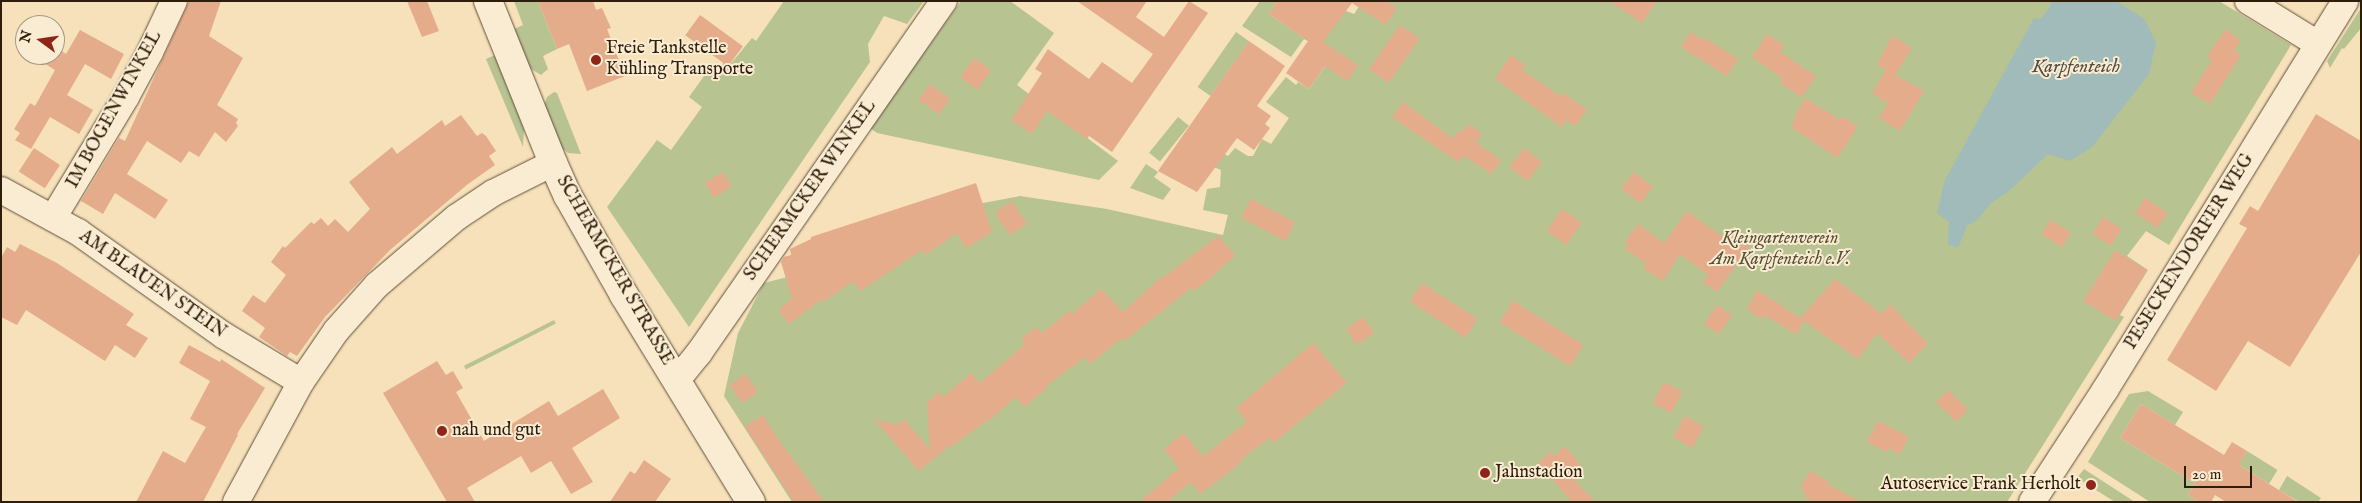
<!DOCTYPE html>
<html>
<head>
<meta charset="utf-8">
<style>
	body { margin:0 }
	#map { position:relative; width:2362px; height:503px; overflow:hidden; background:#f6e1ba; font-family:"IM FELL English",serif }
	div>[style] { position:absolute }
	[style*='--x'] { left:calc(var(--x)*1px); top:calc(var(--y)*1px); width:calc(var(--w)*1px); rotate:calc(var(--a)*1deg) }
	.green>* { inset:0; background:#b8c392; transform-origin:0 0 }
	.water>* { inset:0; background:#a0bbb9 }
	.building>* { inset:0; background:#e4ac8b; transform-origin:0 0 }
	.roads { filter:drop-shadow(0 0 1px #614e38) drop-shadow(0 0 1px #614e38) }
	.minor>* { height:26px; margin:-13px; padding:0 13px; transform-origin:13px; border-radius:13px; background:#f9ecd2 }
	.secondary>* { height:28px; margin:-14px; padding:0 14px; transform-origin:14px; border-radius:14px; background:#f9ecd2 }
	.dots>* { width:14px; height:14px; translate:-50% -50%; box-sizing:border-box; border:2px solid #f9ecd2; border-radius:50% }
	span { translate:-50% -50%; white-space:nowrap; text-align:center; line-height:1.15; -webkit-text-stroke:4px #f9ecd2; paint-order:stroke }
	.poi-label { font-size:18px; color:#2f1d0c }
	.left { translate:0 -50%; text-align:left }
	.right { translate:-100% -50%; text-align:right }
	.street-label { font-size:18px; color:#2f1d0c }
	.park-label { font-size:18px; color:#584f34; font-style:italic }
	.water-label { font-size:19px; color:#514c40; font-style:italic }
	.frame { position:absolute; inset:0; border:2px solid #2f1d0c; pointer-events:none }
	.north { position:absolute; left:15px; top:15px; width:50px; height:50px; box-sizing:border-box; background:#f9ecd2; border:1px solid #a89983; border-radius:50%; rotate:284deg; font-size:14px; font-weight:700; line-height:20px; text-align:center; color:#2f1d0c }
	.north::after { content:''; display:block; margin:auto; width:18px; height:22px; background:#8f2418; clip-path:polygon(50% 0,100% 100%,50% 72%,0 100%) }
	.scale { position:absolute; left:2184px; top:466px; width:68px; height:22px; box-sizing:border-box; border:2px solid #2f1d0c; border-top:0; padding-left:6px; font-size:15px; line-height:18px; white-space:nowrap; color:#2f1d0c; -webkit-text-stroke:4px #f9ecd2; paint-order:stroke }
</style>
</head>
<body>
<div id="map">
	<div class="green">
		<div style="clip-path:polygon(514px 1px,538px 1px,557px 49px,543px 56px,548px 69px,541px 75px,531px 69px,524px 60px,512px 30px,523px 25px)"></div>
		<div style="clip-path:polygon(784px 1px,924px 1px,907px 24px,884px 16px,868px 44px,870px 62px,689px 327px,607px 207px,657px 140px,671px 150px,702px 107px,689px 97px,709px 69px,716px 74px,724px 62px,729px 66px,752px 38px,756px 41px)"></div>
		<div style="clip-path:polygon(961px 1px,1010px 1px,1054px 33px,1017px 85px,1118px 161px,1099px 180px,877px 133px,870px 128px)"></div>
		<div style="clip-path:polygon(1260px 1px,1277px 1px,1269px 14px,1304px 38px,1328px 4px,1354px 14px,1363px 1px,2219px 1px,2291px 45px,2169px 245px,2146px 231px,2127px 256px,2148px 270px,2120px 315px,2124px 317px,2007px 502px,792px 502px,724px 396px,738px 333px,764px 283px,799px 274px,818px 257px,983px 203px,1020px 196px,1107px 209px,1223px 235px,1228px 215px,1203px 210px,1207px 189px,1220px 187px,1221px 170px,1214px 167px,1223px 153px,1228px 156px,1235px 148px,1248px 156px,1253px 156px,1262px 139px,1271px 144px,1289px 118px,1266px 102px,1286px 77px,1296px 85px,1298px 82px,1309px 89px,1333px 55px,1304px 39px,1291px 57px,1242px 26px)"></div>
		<div style="clip-path:polygon(2361px 8px,2361px 28px,2344px 49px,2342px 48px,2330px 68px,2327px 61px)"></div>
		<div style="left:1236px;top:32px;width:16px;height:67px;rotate:35deg"></div>
		<div style="clip-path:polygon(495px 55px,524px 128px,523px 147px,486px 59px)"></div>
		<div style="clip-path:polygon(554px 92px,557px 93px,581px 154px,568px 153px,561px 147px,543px 109px,547px 97px)"></div>
		<div style="left:1178px;top:117px;width:14px;height:46px;rotate:39deg"></div>
		<div style="clip-path:polygon(1146px 164px,1158px 172px,1154px 177px,1171px 189px,1163px 200px,1130px 188px)"></div>
		<div style="left:554px;top:320px;width:4px;height:101px;rotate:63deg"></div>
		<div style="clip-path:polygon(2148px 391px,2183px 412px,2175px 425px,2141px 404px,2120px 438px,2195px 483px,2188px 495px,2199px 502px,2150px 502px,2088px 462px,2129px 394px)"></div>
		<div style="left:2247px;top:451px;width:36px;height:16px;rotate:32deg"></div>
		<div style="clip-path:polygon(2084px 469px,2135px 502px,2115px 502px,2077px 478px)"></div>
		<div style="clip-path:polygon(2287px 476px,2321px 498px,2318px 502px,2299px 502px,2279px 490px)"></div>
	</div>
	<div class="water">
		<div style="clip-path:polygon(2049px 1px,2116px 1px,2144px 19px,2156px 42px,2149px 74px,2092px 147px,2070px 161px,2048px 154px,2010px 190px,1990px 204px,1977px 220px,1967px 226px,1958px 248px,1948px 244px,1949px 222px,1937px 213px,1945px 180px,2034px 18px,2041px 19px,2051px 5px)"></div>
	</div>
	<div class="building">
		<div style="clip-path:polygon(189px 1px,221px 1px,209px 36px,243px 58px,217px 105px,238px 119px,236px 123px,238px 126px,226px 142px,215px 132px,199px 157px,189px 151px,181px 163px,147px 141px,127px 174px,168px 200px,155px 219px,115px 193px,103px 214px,81px 201px,119px 138px,125px 141px)"></div>
		<div style="clip-path:polygon(407px 1px,427px 1px,439px 31px,422px 37px)"></div>
		<div style="clip-path:polygon(538px 1px,593px 1px,596px 10px,602px 8px,611px 28px,607px 29px,625px 76px,587px 91px,569px 44px,557px 49px)"></div>
		<div style="clip-path:polygon(1077px 1px,1147px 1px,1136px 17px,1164px 37px,1189px 1px,1208px 13px,1112px 152px,1089px 136px,1087px 139px,1047px 111px,1032px 134px,1011px 120px,1042px 73px,1035px 69px,1048px 49px,1089px 79px,1102px 62px,1132px 83px,1153px 54px)"></div>
		<div style="clip-path:polygon(1277px 1px,1386px 1px,1397px 8px,1386px 25px,1352px 3px,1323px 42px,1358px 65px,1347px 81px,1325px 66px,1309px 89px,1286px 73px,1308px 41px,1269px 14px)"></div>
		<div style="clip-path:polygon(1609px 1px,1657px 1px,1642px 23px)"></div>
		<div style="left:700px;top:15px;width:53px;height:25px;rotate:36deg"></div>
		<div style="left:1400px;top:25px;width:24px;height:54px;rotate:35deg"></div>
		<div style="clip-path:polygon(2226px 29px,2241px 41px,2234px 50px,2241px 55px,2210px 104px,2191px 93px,2212px 60px,2207px 56px)"></div>
		<div style="clip-path:polygon(80px 30px,124px 54px,111px 79px,85px 64px,67px 95px,93px 110px,79px 134px,50px 117px,31px 149px,15px 140px,20px 133px,14px 129px,30px 103px,35px 106px,55px 70px,44px 63px,49px 55px,55px 55px,55px 46px,66px 54px)"></div>
		<div style="clip-path:polygon(1691px 32px,1703px 40px,1705px 38px,1738px 59px,1727px 76px,1681px 47px)"></div>
		<div style="clip-path:polygon(1767px 34px,1785px 46px,1780px 52px,1816px 76px,1802px 97px,1780px 83px,1783px 79px,1752px 57px)"></div>
		<div style="clip-path:polygon(1892px 36px,1912px 48px,1895px 75px,1924px 91px,1900px 131px,1879px 118px,1888px 103px,1872px 93px,1886px 70px,1877px 65px)"></div>
		<div style="clip-path:polygon(1249px 41px,1285px 66px,1257px 106px,1271px 116px,1265px 124px,1270px 128px,1254px 150px,1237px 138px,1197px 192px,1158px 171px)"></div>
		<div style="clip-path:polygon(1511px 55px,1525px 65px,1522px 70px,1560px 96px,1563px 93px,1587px 110px,1575px 126px,1566px 120px,1562px 127px,1495px 79px)"></div>
		<div style="left:974px;top:58px;width:21px;height:24px;rotate:35deg"></div>
		<div style="left:930px;top:84px;width:25px;height:19px;rotate:37deg"></div>
		<div style="clip-path:polygon(1805px 98px,1840px 120px,1842px 116px,1858px 127px,1837px 158px,1791px 127px,1796px 118px,1794px 117px)"></div>
		<div style="clip-path:polygon(1403px 102px,1453px 139px,1459px 130px,1462px 132px,1468px 124px,1482px 133px,1476px 143px,1501px 160px,1491px 174px,1466px 157px,1462px 157px,1458px 162px,1392px 117px)"></div>
		<div style="clip-path:polygon(2316px 114px,2361px 141px,2361px 252px,2290px 367px,2248px 341px,2216px 391px,2167px 360px,2247px 228px,2239px 224px,2250px 206px,2258px 211px)"></div>
		<div style="clip-path:polygon(461px 115px,477px 136px,482px 133px,486px 136px,496px 151px,489px 156px,495px 165px,468px 184px,390px 250px,325px 317px,297px 356px,290px 352px,287px 356px,259px 337px,265px 328px,242px 311px,253px 295px,265px 303px,286px 275px,271px 262px,283px 246px,285px 248px,311px 222px,314px 224px,321px 218px,328px 226px,335px 219px,348px 232px,370px 209px,349px 182px,392px 147px,397px 154px,442px 120px,445px 126px)"></div>
		<div style="left:34px;top:148px;width:31px;height:28px;rotate:33deg"></div>
		<div style="left:1524px;top:148px;width:23px;height:24px;rotate:38deg"></div>
		<div style="left:723px;top:172px;width:17px;height:21px;rotate:59deg"></div>
		<div style="left:1634px;top:172px;width:24px;height:21px;rotate:38deg"></div>
		<div style="clip-path:polygon(976px 183px,992px 232px,966px 248px,957px 233px,925px 255px,922px 250px,860px 291px,853px 281px,823px 302px,822px 299px,789px 324px,778px 310px,792px 299px,781px 262px,784px 257px,791px 255px,790px 249px,811px 239px,811px 237px)"></div>
		<div style="left:2145px;top:198px;width:27px;height:18px;rotate:34deg"></div>
		<div style="left:1251px;top:199px;width:50px;height:21px;rotate:28deg"></div>
		<div style="left:1012px;top:201px;width:27px;height:21px;rotate:56deg"></div>
		<div style="left:1562px;top:209px;width:24px;height:27px;rotate:35deg"></div>
		<div style="clip-path:polygon(1687px 211px,1727px 240px,1732px 233px,1750px 246px,1717px 292px,1703px 282px,1708px 275px,1680px 254px,1663px 281px,1643px 268px,1646px 263px,1625px 249px,1628px 244px,1625px 242px,1638px 224px,1664px 243px)"></div>
		<div style="left:2103px;top:217px;width:22px;height:20px;rotate:32deg"></div>
		<div style="left:2050px;top:220px;width:24px;height:17px;rotate:30deg"></div>
		<div style="clip-path:polygon(1218px 236px,1235px 255px,1207px 281px,1193px 291px,1191px 288px,1124px 341px,1121px 338px,1090px 364px,1085px 357px,1046px 386px,1047px 388px,1024px 407px,1016px 397px,987px 422px,986px 421px,951px 447px,950px 445px,919px 471px,874px 419px,897px 425px,904px 419px,930px 450px,927px 402px,939px 392px,943px 397px,971px 373px,980px 383px,1025px 344px,1021px 339px,1036px 327px,1042px 333px,1069px 311px,1072px 314px,1101px 289px,1123px 312px,1162px 276px,1164px 277px)"></div>
		<div style="clip-path:polygon(20px 244px,57px 263px,134px 314px,126px 325px,148px 338px,135px 358px,115px 345px,105px 361px,26px 310px,17px 325px,1px 317px,1px 258px,7px 247px,15px 252px)"></div>
		<div style="left:2115px;top:250px;width:38px;height:60px;rotate:32deg"></div>
		<div style="clip-path:polygon(1835px 279px,1882px 314px,1890px 304px,1928px 344px,1909px 363px,1877px 333px,1858px 359px,1804px 321px,1796px 334px,1764px 315px,1761px 319px,1747px 309px,1757px 290px,1800px 318px)"></div>
		<div style="left:1422px;top:283px;width:66px;height:22px;rotate:33deg"></div>
		<div style="left:1513px;top:301px;width:83px;height:25px;rotate:32deg"></div>
		<div style="left:1717px;top:305px;width:18px;height:23px;rotate:34deg"></div>
		<div style="left:1363px;top:317px;width:19px;height:21px;rotate:54deg"></div>
		<div style="clip-path:polygon(1313px 343px,1347px 383px,1273px 443px,1269px 438px,1240px 460px,1242px 462px,1200px 494px,1191px 482px,1167px 502px,1139px 502px,1179px 468px,1164px 449px,1183px 433px,1203px 456px,1247px 422px,1236px 408px)"></div>
		<div style="clip-path:polygon(189px 345px,220px 362px,221px 359px,265px 388px,237px 434px,238px 435px,203px 502px,136px 502px,163px 451px,185px 463px,206px 427px,190px 419px,210px 381px,179px 363px)"></div>
		<div style="clip-path:polygon(437px 361px,446px 375px,453px 371px,463px 388px,456px 392px,484px 441px,549px 401px,558px 416px,603px 389px,620px 418px,572px 448px,593px 482px,571px 494px,551px 461px,531px 473px,521px 456px,467px 488px,475px 502px,447px 502px,383px 393px)"></div>
		<div style="left:745px;top:374px;width:22px;height:19px;rotate:54deg"></div>
		<div style="left:1664px;top:382px;width:21px;height:24px;rotate:28deg"></div>
		<div style="left:1948px;top:390px;width:28px;height:17px;rotate:44deg"></div>
		<div style="clip-path:polygon(2141px 404px,2224px 455px,2232px 442px,2247px 451px,2239px 465px,2298px 502px,2226px 502px,2215px 495px,2211px 502px,2199px 502px,2188px 495px,2195px 483px,2120px 438px)"></div>
		<div style="clip-path:polygon(763px 415px,774px 433px,824px 502px,794px 502px,745px 427px)"></div>
		<div style="left:1685px;top:416px;width:22px;height:24px;rotate:30deg"></div>
		<div style="clip-path:polygon(1878px 421px,1909px 437px,1900px 455px,1889px 448px,1887px 452px,1867px 442px)"></div>
		<div style="clip-path:polygon(1565px 446px,1581px 465px,1570px 475px,1595px 502px,1572px 502px,1538px 463px,1550px 452px,1554px 456px)"></div>
		<div style="clip-path:polygon(644px 460px,671px 479px,655px 502px,610px 502px,630px 471px,635px 474px)"></div>
		<div style="clip-path:polygon(1810px 471px,1828px 481px,1827px 484px,1862px 502px,1813px 502px,1803px 496px,1805px 491px,1800px 488px)"></div>
	</div>
	<div class="roads">
		<div class="minor">
			<div style="--x:2248;--y:1;--w:82;--a:31.6"></div>
			<div style="--x:1;--y:190;--w:88;--a:28.6"></div>
			<div style="--x:78;--y:232;--w:178;--a:35.4"></div>
			<div style="--x:223;--y:335;--w:91;--a:31.1"></div>
			<div style="--x:53;--y:218;--w:141;--a:-58.9"></div>
			<div style="--x:126;--y:97;--w:51;--a:-61.9"></div>
			<div style="--x:150;--y:52;--w:56;--a:-64.8"></div>
			<div style="--x:677;--y:380;--w:35;--a:-51"></div>
			<div style="--x:699;--y:353;--w:429;--a:-55.2"></div>
			<div style="--x:236;--y:502;--w:136;--a:-61.6"></div>
			<div style="--x:301;--y:382;--w:62;--a:-55.5"></div>
			<div style="--x:336;--y:331;--w:62;--a:-48.3"></div>
			<div style="--x:377;--y:285;--w:105;--a:-40.4"></div>
			<div style="--x:457;--y:217;--w:43;--a:-33.7"></div>
			<div style="--x:493;--y:193;--w:67;--a:-26.6"></div>
			<div style="--x:2032;--y:502;--w:134;--a:-56.9"></div>
			<div style="--x:2105;--y:390;--w:457;--a:-58.3"></div>
		</div>
		<div class="secondary">
			<div style="--x:488;--y:1;--w:175;--a:68.1"></div>
			<div style="--x:553;--y:163;--w:36;--a:66"></div>
			<div style="--x:568;--y:196;--w:114;--a:60.5"></div>
			<div style="--x:624;--y:295;--w:243;--a:58.5"></div>
		</div>
	</div>
	<div class="dots">
		<div style="left:596px;top:60px;background:#8f2418"></div>
		<div style="left:442px;top:431px;background:#8f2418"></div>
		<div style="left:1485px;top:473px;background:#8f2418"></div>
		<div style="left:2091px;top:485px;background:#8f2418"></div>
	</div>
	<div class="poi-label">
		<span class="left" style="left:606px;top:60px">Freie Tankstelle<br>Kühling Transporte</span>
		<span class="left" style="left:452px;top:431px">nah und gut</span>
		<span class="left" style="left:1495px;top:473px">Jahnstadion</span>
		<span class="right" style="left:2081px;top:485px">Autoservice Frank Herholt</span>
	</div>
	<div class="street-label">
		<span style="left:115px;top:110px;rotate:-61deg">IM BOGENWINKEL</span>
		<span style="left:811px;top:191px;rotate:-55deg">SCHERMCKER WINKEL</span>
		<span style="left:2190px;top:252px;rotate:-58deg">PESECKENDORFER WEG</span>
		<span style="left:614px;top:271px;rotate:60deg">SCHERMCKER STRASSE</span>
		<span style="left:152px;top:285px;rotate:35deg">AM BLAUEN STEIN</span>
	</div>
	<div class="park-label">
		<span style="left:1780px;top:250px">Kleingartenverein<br>Am Karpfenteich e.V.</span>
	</div>
	<div class="water-label">
		<span style="left:2076px;top:68px">Karpfenteich</span>
	</div>
	<div class="frame"></div>
	<div class="north">N</div>
	<div class="scale">20 m</div>
</div>
</body>
</html>
